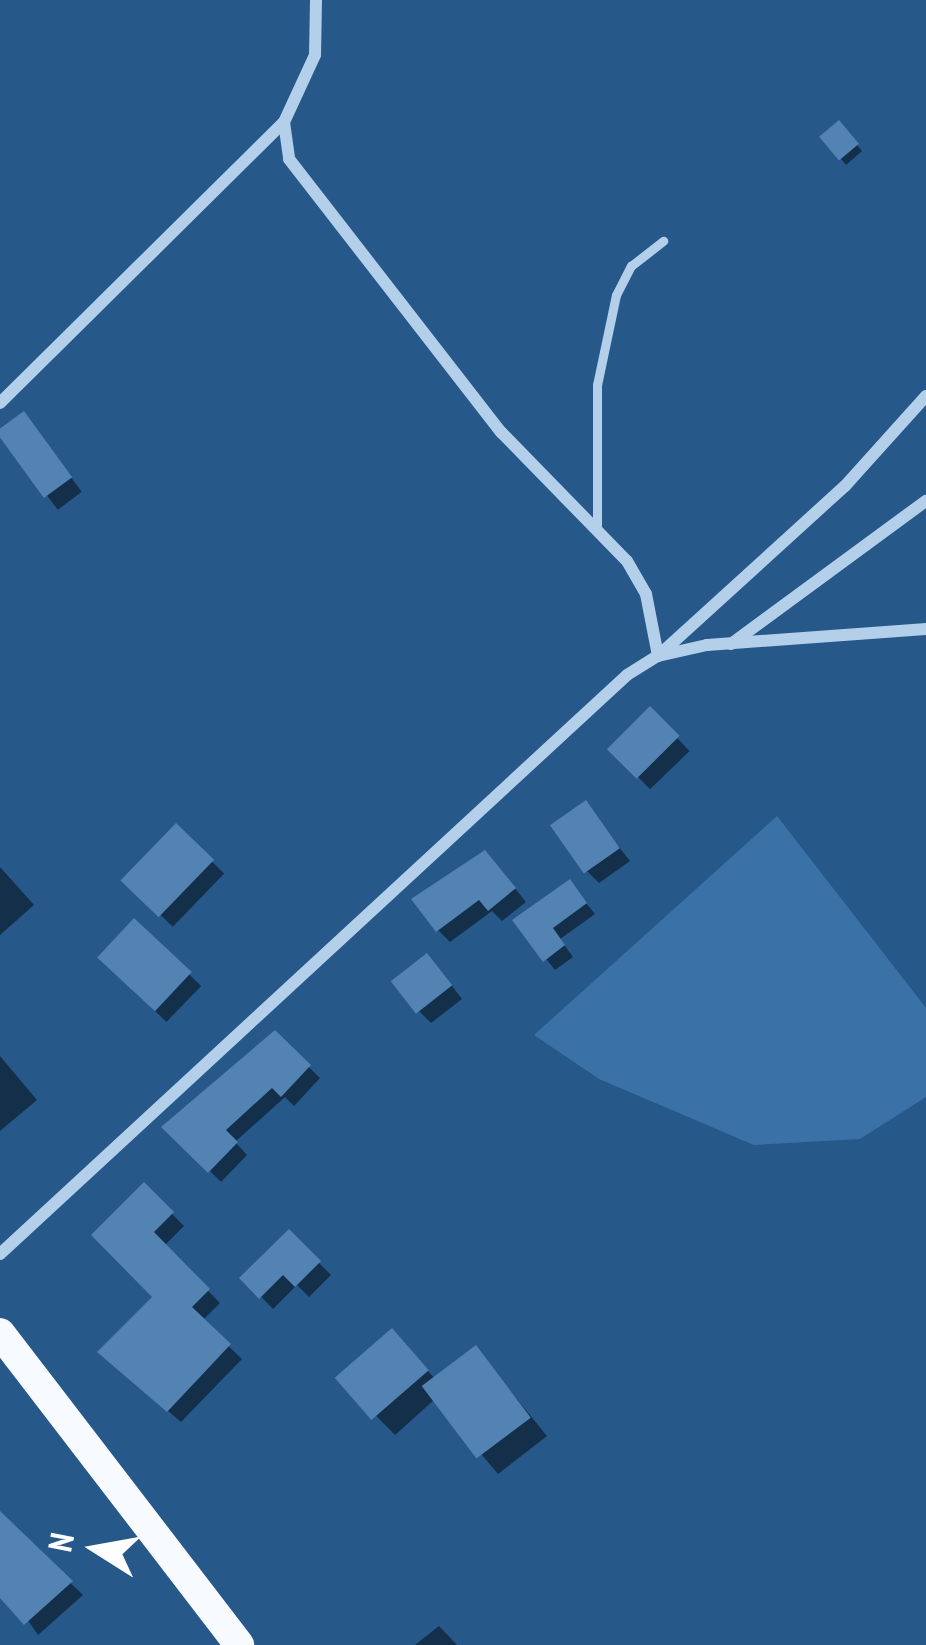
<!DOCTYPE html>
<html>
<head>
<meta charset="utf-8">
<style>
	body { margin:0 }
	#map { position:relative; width:926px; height:1645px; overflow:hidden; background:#26588a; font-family:"PT Sans Narrow",sans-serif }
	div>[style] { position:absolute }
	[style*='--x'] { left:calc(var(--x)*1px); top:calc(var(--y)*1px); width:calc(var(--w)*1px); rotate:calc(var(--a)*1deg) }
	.green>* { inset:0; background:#3a72a7 }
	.shadow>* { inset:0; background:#0007; transform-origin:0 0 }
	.building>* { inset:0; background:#5283b3; transform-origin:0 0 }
	.lane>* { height:9px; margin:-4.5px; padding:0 4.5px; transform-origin:4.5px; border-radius:4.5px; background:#b3cfea }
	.street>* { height:12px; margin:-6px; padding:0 6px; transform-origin:6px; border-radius:6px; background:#b3cfea }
	.primary>* { height:30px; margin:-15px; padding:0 15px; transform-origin:15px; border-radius:15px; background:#f7fafe }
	span { translate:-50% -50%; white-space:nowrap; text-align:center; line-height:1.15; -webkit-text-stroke:12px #26588a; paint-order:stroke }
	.north { position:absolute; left:36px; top:1489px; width:120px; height:120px; -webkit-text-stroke:9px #26588a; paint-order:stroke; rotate:281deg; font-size:33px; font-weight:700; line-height:48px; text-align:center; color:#fff }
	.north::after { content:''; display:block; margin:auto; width:42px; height:54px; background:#fff; clip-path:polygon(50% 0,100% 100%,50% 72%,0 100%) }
</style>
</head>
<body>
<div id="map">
	<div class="green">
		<div style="clip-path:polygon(777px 816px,926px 1008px,926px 1097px,860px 1139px,754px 1145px,599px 1079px,534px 1035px)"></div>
	</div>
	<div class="shadow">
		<div style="clip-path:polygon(845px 130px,862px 151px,846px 165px,841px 159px)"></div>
		<div style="left:24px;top:415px;width:96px;height:30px;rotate:53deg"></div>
		<div style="left:650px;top:710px;width:57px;height:55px;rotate:46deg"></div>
		<div style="clip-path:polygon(585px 804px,630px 861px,599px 883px,587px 871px)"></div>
		<div style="left:176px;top:827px;width:67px;height:74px;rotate:44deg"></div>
		<div style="clip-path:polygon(497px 866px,526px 902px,502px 921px,492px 911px,450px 942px,438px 930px)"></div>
		<div style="clip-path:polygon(0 867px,34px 905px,0 935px)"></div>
		<div style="clip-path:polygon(570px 883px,595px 914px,560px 939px,573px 957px,555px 970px,516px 921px)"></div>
		<div style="left:135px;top:922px;width:92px;height:50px;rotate:44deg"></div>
		<div style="clip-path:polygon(439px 969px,462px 999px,431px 1023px,419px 1011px)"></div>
		<div style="clip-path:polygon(275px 1034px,320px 1078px,294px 1106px,285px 1097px,235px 1142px,247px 1155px,221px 1182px,166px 1127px)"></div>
		<div style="clip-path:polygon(0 1056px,37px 1100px,0 1131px)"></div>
		<div style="clip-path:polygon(144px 1186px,184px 1226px,164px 1246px,220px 1303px,202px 1321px,242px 1359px,181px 1422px,113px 1364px,156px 1297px)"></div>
		<div style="clip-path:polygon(289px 1233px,331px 1275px,309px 1297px,297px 1285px,273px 1309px,243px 1278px)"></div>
		<div style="clip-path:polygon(476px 1349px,547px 1436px,498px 1474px,435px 1399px,395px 1435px,340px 1379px,410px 1351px,436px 1380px)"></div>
		<div style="clip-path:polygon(0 1516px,83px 1595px,38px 1635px,0 1579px)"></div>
		<div style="clip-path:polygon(439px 1626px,457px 1645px,415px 1645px)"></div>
	</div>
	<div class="building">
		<div style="left:839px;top:120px;width:31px;height:26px;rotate:50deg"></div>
		<div style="left:24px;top:411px;width:82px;height:35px;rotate:54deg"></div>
		<div style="left:650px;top:706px;width:42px;height:61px;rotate:45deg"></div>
		<div style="left:586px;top:800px;width:59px;height:44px;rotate:55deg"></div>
		<div style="left:176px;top:823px;width:53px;height:80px;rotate:44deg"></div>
		<div style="clip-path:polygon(485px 850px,516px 888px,488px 911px,479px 900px,436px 932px,411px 899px)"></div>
		<div style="clip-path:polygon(570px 879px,587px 903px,553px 928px,565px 945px,543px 962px,512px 920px)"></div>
		<div style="left:134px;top:918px;width:79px;height:54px;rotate:43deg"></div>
		<div style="left:427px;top:953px;width:41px;height:46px;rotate:52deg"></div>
		<div style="clip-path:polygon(275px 1030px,311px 1065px,281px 1097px,272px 1088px,226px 1130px,238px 1142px,208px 1173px,161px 1127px)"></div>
		<div style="clip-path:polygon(144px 1182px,174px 1212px,154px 1232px,210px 1289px,192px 1307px,231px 1344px,167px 1412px,97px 1352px,152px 1297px,91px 1235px)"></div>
		<div style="clip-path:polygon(289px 1229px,321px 1261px,295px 1287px,283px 1275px,259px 1299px,239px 1278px)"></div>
		<div style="left:392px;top:1328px;width:56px;height:76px;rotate:49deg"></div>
		<div style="left:476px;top:1345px;width:91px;height:68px;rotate:53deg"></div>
		<div style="clip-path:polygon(0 1511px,73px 1581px,24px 1625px,0 1598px)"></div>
	</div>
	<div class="lane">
		<div style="--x:597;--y:530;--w:145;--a:-90"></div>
		<div style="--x:597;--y:385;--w:92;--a:-78.1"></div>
		<div style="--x:616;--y:295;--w:33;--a:-63"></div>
		<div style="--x:631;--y:266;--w:41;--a:-38"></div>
	</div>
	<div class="street">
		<div style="--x:316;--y:0;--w:55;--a:91"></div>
		<div style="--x:315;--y:55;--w:74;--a:114.8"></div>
		<div style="--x:284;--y:122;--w:37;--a:82"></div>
		<div style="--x:289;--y:159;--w:346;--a:52.2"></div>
		<div style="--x:501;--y:432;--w:180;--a:45.7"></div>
		<div style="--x:627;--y:561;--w:38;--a:60"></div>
		<div style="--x:646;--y:594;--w:63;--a:79"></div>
		<div style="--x:658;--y:656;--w:253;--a:-42.3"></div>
		<div style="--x:845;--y:486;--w:121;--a:-48"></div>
		<div style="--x:0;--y:403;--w:398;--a:-44.7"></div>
		<div style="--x:731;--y:644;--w:242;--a:-36.3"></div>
		<div style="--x:0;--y:1254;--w:853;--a:-42.72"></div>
		<div style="--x:627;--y:675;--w:36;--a:-32"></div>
		<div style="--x:658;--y:656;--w:50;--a:-12.7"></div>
		<div style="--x:707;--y:645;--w:220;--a:-4.2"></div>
	</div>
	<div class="primary">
		<div style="--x:0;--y:1333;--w:393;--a:52.5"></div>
	</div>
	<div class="north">N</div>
</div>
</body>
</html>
